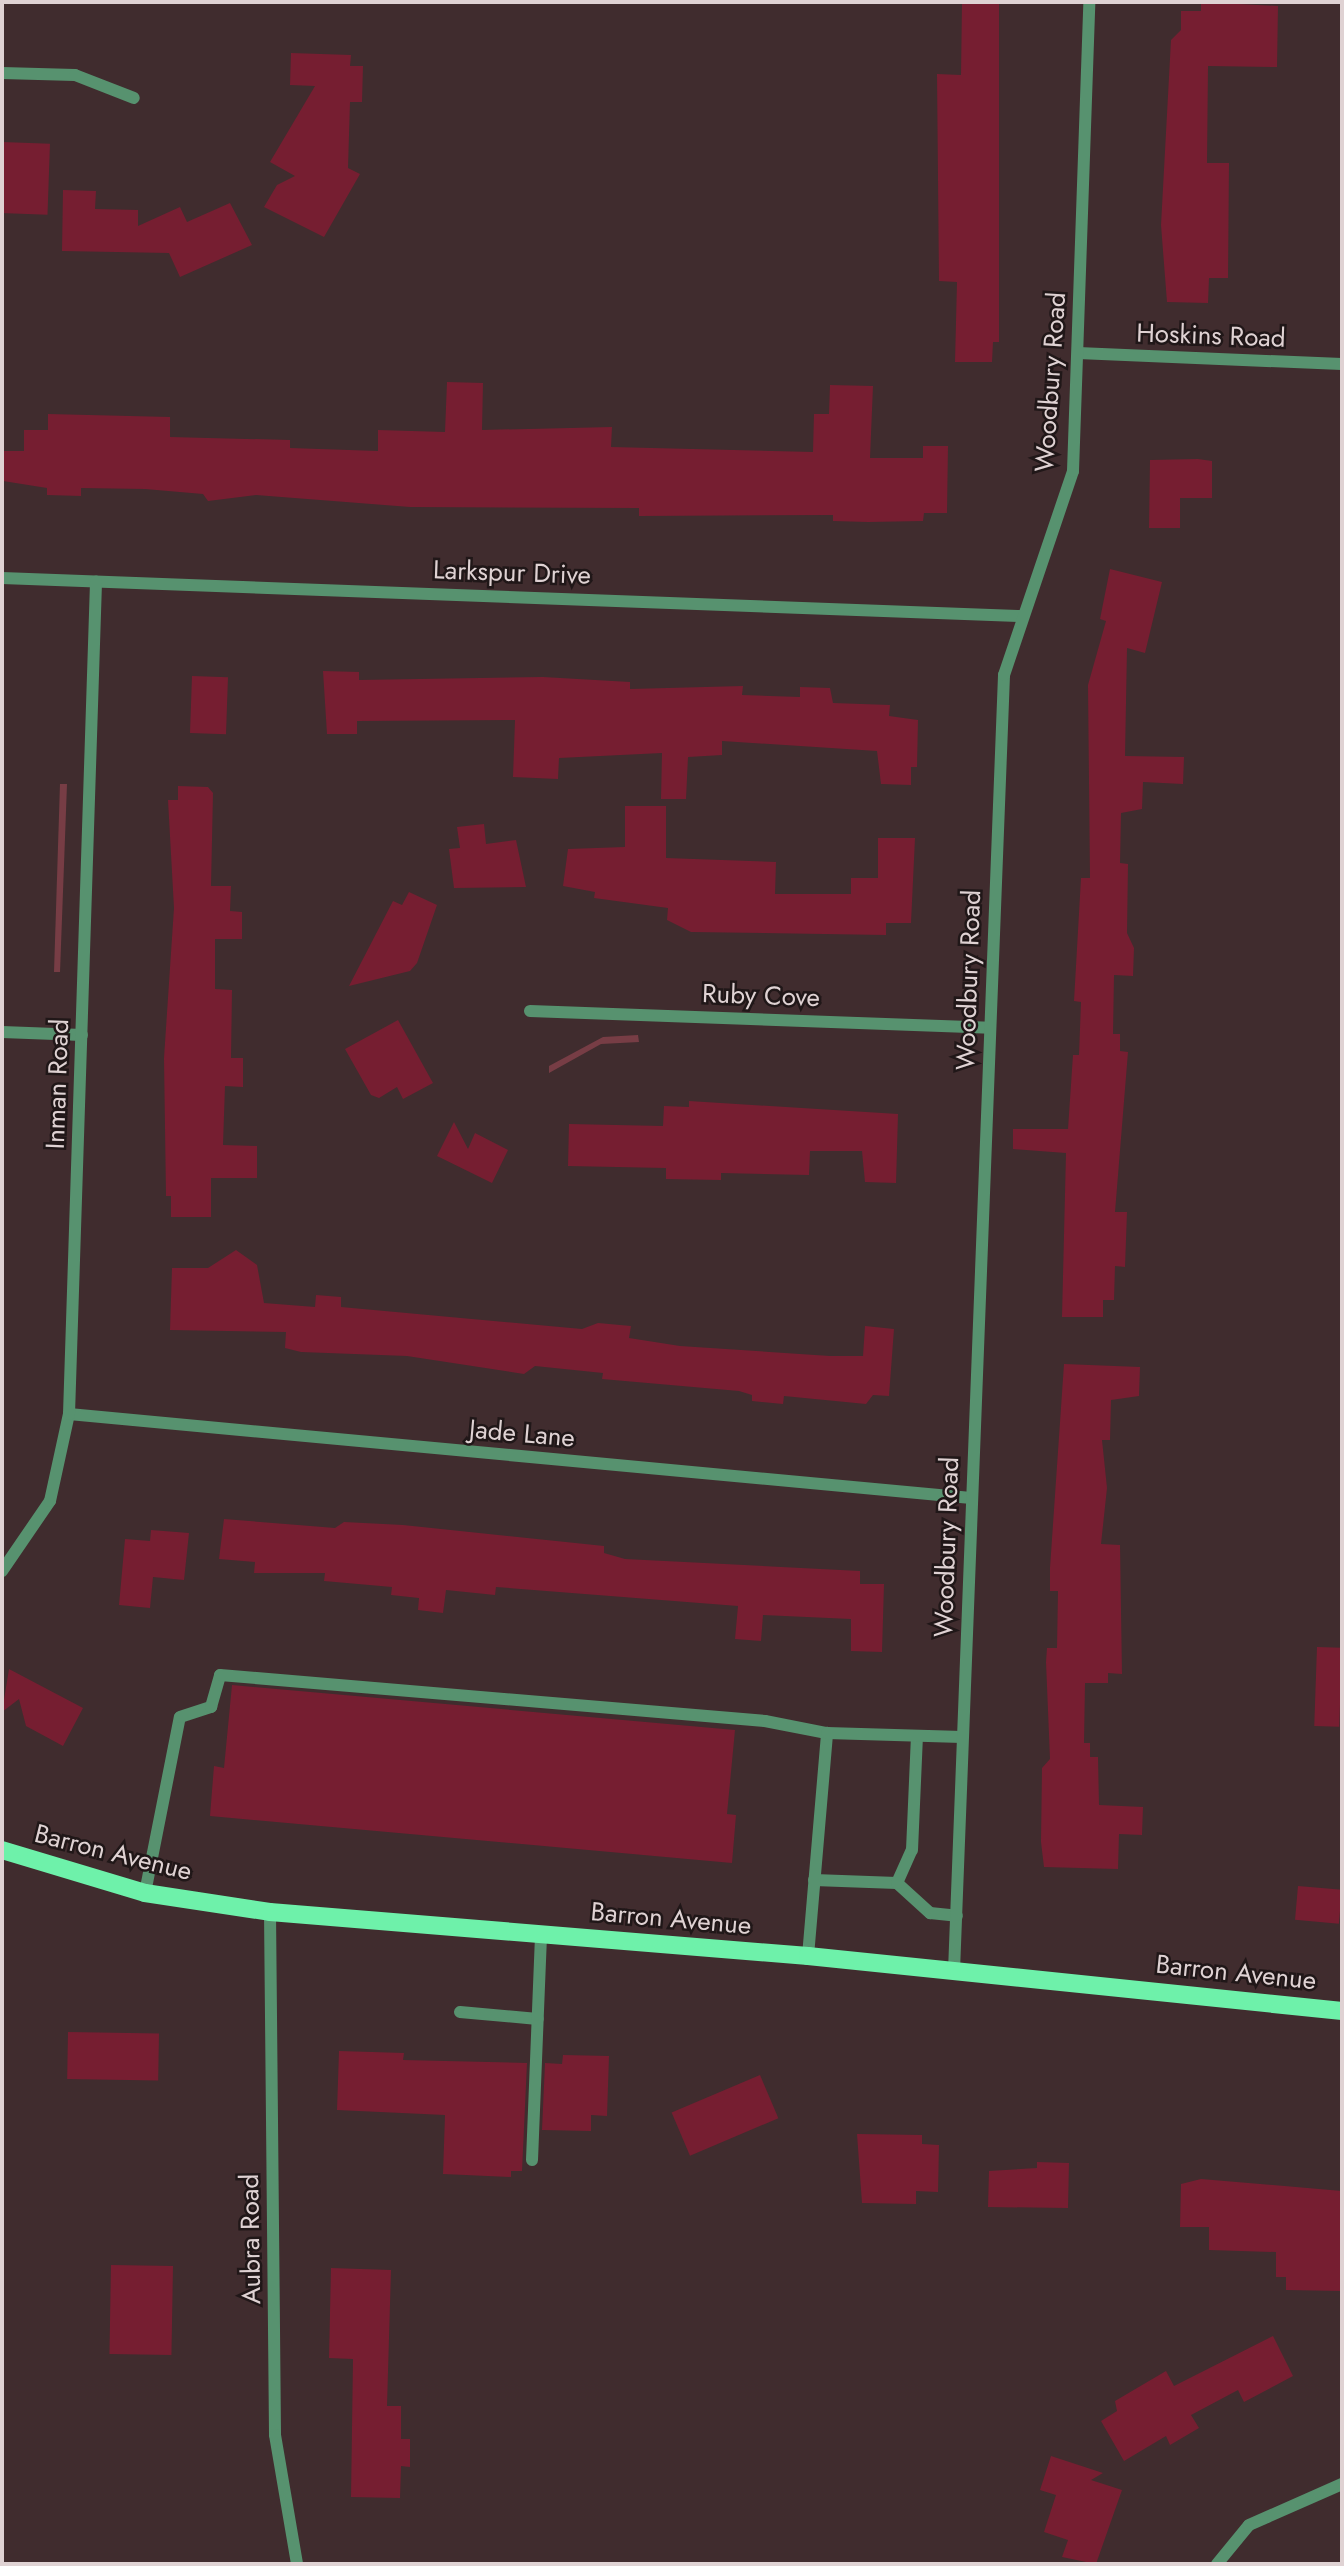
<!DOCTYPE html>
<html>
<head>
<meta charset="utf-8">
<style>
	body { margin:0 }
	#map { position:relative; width:1344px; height:2566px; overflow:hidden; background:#402c2e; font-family:Jost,sans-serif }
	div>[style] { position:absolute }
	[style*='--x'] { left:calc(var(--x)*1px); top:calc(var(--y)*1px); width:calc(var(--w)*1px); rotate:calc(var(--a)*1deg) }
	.green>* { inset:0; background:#773d45 }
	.building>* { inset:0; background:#761e31; transform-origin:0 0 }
	.minor>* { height:12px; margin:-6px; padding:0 6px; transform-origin:6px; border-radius:6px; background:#57926f }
	.major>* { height:18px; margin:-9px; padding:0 9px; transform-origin:9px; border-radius:9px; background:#6ef1aa }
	span { translate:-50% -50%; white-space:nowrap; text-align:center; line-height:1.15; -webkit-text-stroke:5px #201718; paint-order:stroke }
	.street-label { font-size:26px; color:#dfd2d3 }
	.frame { position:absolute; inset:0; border:4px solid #dfd2d3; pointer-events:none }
</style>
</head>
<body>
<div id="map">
	<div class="green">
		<div style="clip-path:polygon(60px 784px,67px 784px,60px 972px,54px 972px)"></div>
		<div style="clip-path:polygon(603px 1037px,638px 1035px,639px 1042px,601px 1044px,549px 1073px,549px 1066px)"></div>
	</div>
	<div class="building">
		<div style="clip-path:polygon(962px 2px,999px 2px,999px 342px,993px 342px,992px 362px,955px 362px,957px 282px,939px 281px,937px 74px,961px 75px)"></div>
		<div style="clip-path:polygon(1201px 2px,1278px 6px,1277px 67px,1208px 66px,1207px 163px,1229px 163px,1228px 278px,1209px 278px,1208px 303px,1167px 302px,1161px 225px,1171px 40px,1181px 30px,1181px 11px,1201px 11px)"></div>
		<div style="clip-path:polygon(291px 53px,351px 55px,350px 66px,363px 66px,362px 102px,350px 102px,348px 168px,360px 174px,324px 237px,264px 207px,277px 185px,295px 176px,270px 162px,315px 86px,290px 85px)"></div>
		<div style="left:2px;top:142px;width:48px;height:71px;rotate:2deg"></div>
		<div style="clip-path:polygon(63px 190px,96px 191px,95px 209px,138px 210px,138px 226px,180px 207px,187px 222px,230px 203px,252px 245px,180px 277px,169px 253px,62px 251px)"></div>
		<div style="clip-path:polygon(447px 382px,483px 383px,482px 430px,612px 427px,611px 447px,813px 452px,814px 414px,829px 414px,830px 385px,873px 386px,870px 458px,923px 458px,923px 446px,948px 446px,947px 513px,924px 513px,923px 521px,868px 522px,833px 521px,833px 515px,639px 516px,639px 508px,410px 507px,256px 495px,208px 501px,203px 494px,145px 489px,81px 488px,81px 496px,47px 495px,47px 488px,3px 481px,4px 451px,24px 451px,24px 430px,48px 430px,48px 414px,170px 417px,170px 437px,290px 440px,290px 448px,378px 451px,378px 430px,445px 432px)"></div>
		<div style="clip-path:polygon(1198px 459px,1212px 461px,1212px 498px,1180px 498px,1180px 528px,1149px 528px,1150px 460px)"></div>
		<div style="clip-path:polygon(1110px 569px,1162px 582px,1145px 653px,1127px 648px,1125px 756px,1184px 757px,1183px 784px,1143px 782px,1142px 809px,1121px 813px,1120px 863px,1128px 864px,1127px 933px,1134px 948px,1133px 976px,1114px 975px,1113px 1034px,1120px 1034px,1120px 1051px,1128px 1052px,1115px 1212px,1127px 1212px,1125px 1267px,1115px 1266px,1114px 1300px,1103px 1300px,1103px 1317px,1062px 1317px,1066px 1153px,1013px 1149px,1013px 1129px,1068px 1129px,1073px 1055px,1079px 1055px,1081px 1002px,1074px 1001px,1081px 878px,1090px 878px,1088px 685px,1106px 621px,1100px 619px)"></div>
		<div style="clip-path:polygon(323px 671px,359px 672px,359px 680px,543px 677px,630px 682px,630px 689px,743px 686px,742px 695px,800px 697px,800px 687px,830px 688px,833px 703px,890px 705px,889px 716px,918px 720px,917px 767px,911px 767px,911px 785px,881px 784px,877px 751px,722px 741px,722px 755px,688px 757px,686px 799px,661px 799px,662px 753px,559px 758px,558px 779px,513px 777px,515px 720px,357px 721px,357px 734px,327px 734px)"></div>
		<div style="left:192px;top:676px;width:36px;height:57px;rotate:2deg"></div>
		<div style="clip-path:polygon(178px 786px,208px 787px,213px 793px,211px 886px,231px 886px,230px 911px,242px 912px,242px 939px,215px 939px,215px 989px,232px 990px,231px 1058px,243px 1058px,243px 1087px,225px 1086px,223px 1145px,257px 1146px,257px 1178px,211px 1178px,211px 1217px,171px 1217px,171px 1196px,166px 1196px,164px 1058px,174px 908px,168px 800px,178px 800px)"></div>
		<div style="clip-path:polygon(625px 806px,666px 806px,666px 858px,776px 862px,775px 894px,851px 894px,851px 878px,878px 878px,878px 838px,915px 838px,911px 923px,886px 923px,886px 935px,691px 932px,667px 920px,668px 908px,594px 898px,595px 892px,563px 886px,568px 849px,625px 847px)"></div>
		<div style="clip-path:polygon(484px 824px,486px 844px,516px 840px,526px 887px,454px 888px,449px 849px,460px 848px,457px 827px)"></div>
		<div style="clip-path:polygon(409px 892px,437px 905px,417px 963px,410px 971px,349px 986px,393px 901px,402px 905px)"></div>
		<div style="clip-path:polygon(398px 1020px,433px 1083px,403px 1099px,397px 1087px,379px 1098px,371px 1095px,345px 1049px)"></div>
		<div style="clip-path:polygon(689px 1101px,898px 1114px,896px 1183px,865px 1182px,862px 1151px,810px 1151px,809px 1175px,721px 1173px,721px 1180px,666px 1179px,666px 1168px,568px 1166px,569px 1124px,663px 1126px,664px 1106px,689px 1107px)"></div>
		<div style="clip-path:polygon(454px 1122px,468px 1149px,475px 1133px,508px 1150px,492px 1183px,437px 1156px)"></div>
		<div style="clip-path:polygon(236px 1250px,257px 1265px,264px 1303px,315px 1307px,316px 1295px,341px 1297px,341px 1307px,582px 1329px,598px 1323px,631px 1326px,629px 1338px,680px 1346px,830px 1356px,863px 1356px,865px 1326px,894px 1329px,889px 1396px,873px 1395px,866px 1404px,784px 1396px,783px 1404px,752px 1401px,752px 1395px,739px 1391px,602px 1379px,603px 1373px,535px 1366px,524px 1374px,407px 1356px,301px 1352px,285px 1348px,286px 1332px,170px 1330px,172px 1268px,208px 1268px)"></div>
		<div style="clip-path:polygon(1064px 1364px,1140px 1367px,1139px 1396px,1111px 1400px,1110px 1440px,1102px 1440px,1107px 1488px,1101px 1544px,1120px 1545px,1122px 1674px,1108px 1673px,1108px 1683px,1085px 1683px,1084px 1743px,1090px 1743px,1090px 1757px,1098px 1757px,1099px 1805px,1143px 1807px,1142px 1835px,1119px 1834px,1118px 1869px,1044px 1867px,1041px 1842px,1042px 1768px,1050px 1759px,1046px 1662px,1047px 1648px,1057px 1648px,1058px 1591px,1050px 1591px,1050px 1568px)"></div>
		<div style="clip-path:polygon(224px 1519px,335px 1528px,344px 1522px,403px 1525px,604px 1546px,604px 1553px,625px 1559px,860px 1571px,860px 1584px,884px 1584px,882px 1652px,851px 1651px,851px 1619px,763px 1615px,761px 1641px,735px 1639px,738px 1606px,496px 1587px,495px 1595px,446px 1590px,443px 1613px,418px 1610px,419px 1598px,391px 1595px,392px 1587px,324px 1581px,325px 1573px,254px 1573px,255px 1562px,219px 1559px)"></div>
		<div style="clip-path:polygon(151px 1530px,189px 1533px,184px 1580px,153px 1577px,150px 1608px,119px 1605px,125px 1539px,150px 1541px)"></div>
		<div style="left:1317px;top:1647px;width:25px;height:79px;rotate:2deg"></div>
		<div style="clip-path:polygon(9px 1669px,83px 1708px,63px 1746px,26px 1726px,19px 1699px,2px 1712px)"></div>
		<div style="clip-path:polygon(232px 1685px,735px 1730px,727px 1814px,736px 1815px,732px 1863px,210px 1816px,214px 1766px,224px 1768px)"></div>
		<div style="left:1298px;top:1886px;width:44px;height:34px;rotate:5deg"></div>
		<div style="left:68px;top:2032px;width:91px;height:47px;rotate:1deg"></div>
		<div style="clip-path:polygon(339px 2051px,404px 2053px,403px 2060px,527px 2063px,522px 2171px,511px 2171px,511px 2177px,443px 2174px,445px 2115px,337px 2110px)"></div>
		<div style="clip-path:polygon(563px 2055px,609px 2056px,607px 2116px,591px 2115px,591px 2131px,542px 2130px,545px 2063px,562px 2064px)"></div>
		<div style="left:760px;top:2075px;width:47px;height:96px;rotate:67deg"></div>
		<div style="clip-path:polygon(857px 2134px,922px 2135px,922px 2144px,939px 2145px,938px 2192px,916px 2191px,916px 2204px,862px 2203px)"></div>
		<div style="clip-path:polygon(1037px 2162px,1069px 2163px,1068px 2208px,988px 2207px,989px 2171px,1037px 2168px)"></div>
		<div style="clip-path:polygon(1201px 2179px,1342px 2191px,1342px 2291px,1286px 2290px,1286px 2277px,1276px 2277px,1276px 2252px,1209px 2250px,1209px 2227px,1180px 2227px,1181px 2184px)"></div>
		<div style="left:111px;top:2265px;width:62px;height:89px;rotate:1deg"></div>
		<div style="clip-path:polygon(331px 2268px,391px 2270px,387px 2406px,401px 2406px,401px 2439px,410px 2439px,410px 2467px,401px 2466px,400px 2498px,351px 2497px,353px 2359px,329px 2358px)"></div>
		<div style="clip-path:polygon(1273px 2336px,1293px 2376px,1244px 2402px,1238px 2390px,1191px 2415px,1199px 2428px,1170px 2445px,1166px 2436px,1124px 2461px,1101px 2421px,1117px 2411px,1115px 2401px,1166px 2371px,1174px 2386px)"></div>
		<div style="clip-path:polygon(1051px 2456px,1103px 2473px,1091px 2480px,1122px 2490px,1096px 2564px,1062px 2557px,1068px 2540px,1044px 2532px,1056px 2495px,1040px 2490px)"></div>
	</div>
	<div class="minor">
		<div style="--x:2;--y:73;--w:73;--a:1.6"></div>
		<div style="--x:75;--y:75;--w:63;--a:21.3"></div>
		<div style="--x:1078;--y:353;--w:264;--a:2.4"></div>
		<div style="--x:2;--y:578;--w:1020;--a:2.14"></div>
		<div style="--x:530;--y:1011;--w:460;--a:2.1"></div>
		<div style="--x:2;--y:1032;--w:80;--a:2.1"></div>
		<div style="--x:69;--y:1414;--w:906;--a:5.32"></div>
		<div style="--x:2;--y:1571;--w:85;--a:-55.6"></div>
		<div style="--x:50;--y:1501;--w:89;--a:-77.7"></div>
		<div style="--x:69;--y:1414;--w:833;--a:-88.14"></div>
		<div style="--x:814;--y:1880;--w:83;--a:2.1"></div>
		<div style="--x:897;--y:1883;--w:45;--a:42.3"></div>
		<div style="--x:930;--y:1913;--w:27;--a:6"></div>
		<div style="--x:897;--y:1883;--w:36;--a:-66"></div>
		<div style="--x:912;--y:1850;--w:114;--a:-87.5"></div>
		<div style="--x:145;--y:1893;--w:179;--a:-78.8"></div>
		<div style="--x:180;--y:1717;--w:33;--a:-18"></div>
		<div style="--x:211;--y:1707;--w:33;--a:-74"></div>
		<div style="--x:220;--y:1675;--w:547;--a:4.82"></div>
		<div style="--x:765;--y:1721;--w:63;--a:11"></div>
		<div style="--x:270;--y:1912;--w:523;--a:89.45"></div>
		<div style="--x:275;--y:2435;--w:131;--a:80.3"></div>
		<div style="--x:808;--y:1956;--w:224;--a:-85.1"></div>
		<div style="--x:827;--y:1733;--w:135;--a:1.7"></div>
		<div style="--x:954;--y:1971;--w:1297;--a:-87.79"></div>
		<div style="--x:1004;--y:675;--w:215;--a:-71.3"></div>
		<div style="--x:1073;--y:471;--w:469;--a:-88"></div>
		<div style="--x:460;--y:2012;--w:78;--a:5.1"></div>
		<div style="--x:532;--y:2160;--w:226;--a:-87.7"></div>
		<div style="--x:1217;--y:2564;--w:50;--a:-50.6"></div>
		<div style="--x:1249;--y:2525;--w:102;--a:-23.8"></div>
	</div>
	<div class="major">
		<div style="--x:2;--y:1850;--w:149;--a:16.7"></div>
		<div style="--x:145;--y:1893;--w:126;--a:8.6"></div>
		<div style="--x:270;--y:1912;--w:540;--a:4.68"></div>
		<div style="--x:808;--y:1956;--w:537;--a:5.88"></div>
	</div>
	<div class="street-label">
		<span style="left:1211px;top:336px;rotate:2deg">Hoskins Road</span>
		<span style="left:1051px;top:382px;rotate:-86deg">Woodbury Road</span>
		<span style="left:512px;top:573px;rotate:2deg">Larkspur Drive</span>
		<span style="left:969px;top:980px;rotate:-88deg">Woodbury Road</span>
		<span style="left:761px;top:996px;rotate:2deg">Ruby Cove</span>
		<span style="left:58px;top:1084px;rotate:-88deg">Inman Road</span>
		<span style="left:522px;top:1434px;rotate:5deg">Jade Lane</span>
		<span style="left:947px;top:1547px;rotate:-88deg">Woodbury Road</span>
		<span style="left:113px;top:1853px;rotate:14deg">Barron Avenue</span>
		<span style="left:671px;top:1919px;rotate:5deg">Barron Avenue</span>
		<span style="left:1236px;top:1973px;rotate:6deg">Barron Avenue</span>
		<span style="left:251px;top:2239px;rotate:-91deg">Aubra Road</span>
	</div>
	<div class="frame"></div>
</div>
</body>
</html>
